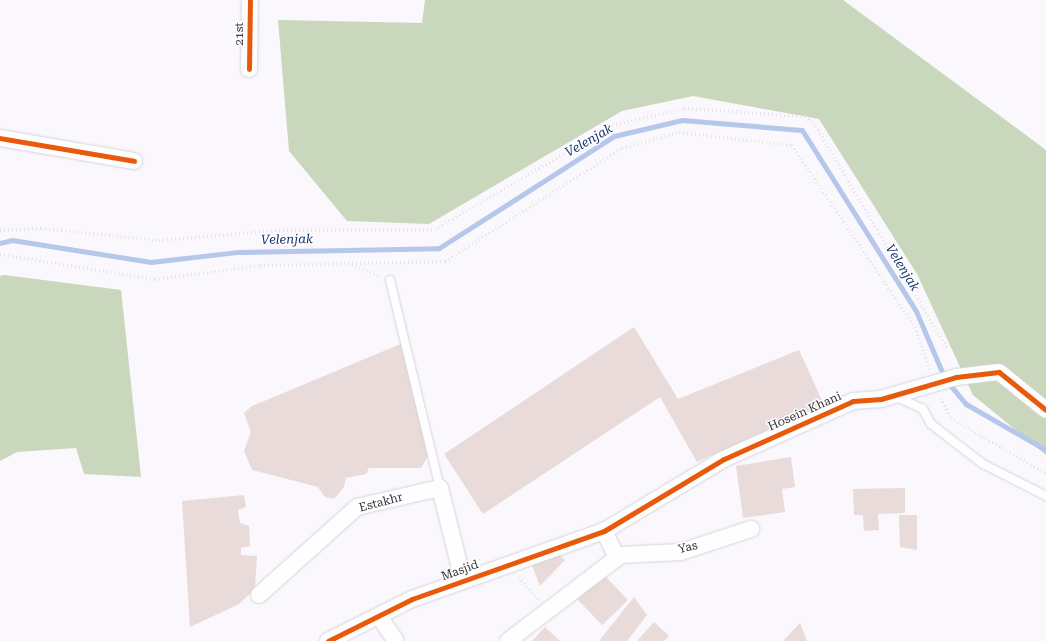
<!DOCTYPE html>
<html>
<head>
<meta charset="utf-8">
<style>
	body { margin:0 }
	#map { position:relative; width:1046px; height:641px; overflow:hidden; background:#faf7fd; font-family:"Roboto Serif",serif }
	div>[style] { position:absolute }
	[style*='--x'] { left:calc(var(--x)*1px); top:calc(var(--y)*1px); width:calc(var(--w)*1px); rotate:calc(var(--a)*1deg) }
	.forest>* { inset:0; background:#c9d7bd }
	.stream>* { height:5px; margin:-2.5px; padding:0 2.5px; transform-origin:2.5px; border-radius:2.5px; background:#b6c7ec }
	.building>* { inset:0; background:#e8dbda; transform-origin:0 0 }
	.path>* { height:2.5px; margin-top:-1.25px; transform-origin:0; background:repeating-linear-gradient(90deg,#e4e3e5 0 1px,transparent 0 4px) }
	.roads { filter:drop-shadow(0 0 1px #d7d4da) drop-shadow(0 0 1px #d7d4da) }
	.lane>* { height:8px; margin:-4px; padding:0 4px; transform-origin:4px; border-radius:4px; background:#fefeff }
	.street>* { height:16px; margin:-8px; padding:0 8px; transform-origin:8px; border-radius:8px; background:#fefeff }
	.cycleway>* { height:5px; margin:-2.5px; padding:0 2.5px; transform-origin:2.5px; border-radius:2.5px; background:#e8590c }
	span { translate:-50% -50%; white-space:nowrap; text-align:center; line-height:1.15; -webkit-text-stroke:3px #fff; paint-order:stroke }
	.street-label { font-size:12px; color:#36333a }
	.water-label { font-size:13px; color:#16316b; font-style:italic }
</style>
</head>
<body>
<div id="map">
	<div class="forest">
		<div style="clip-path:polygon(425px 0,843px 0,1046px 150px,1046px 455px,973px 395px,917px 274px,819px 119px,693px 96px,622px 111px,429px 224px,347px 221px,289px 151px,278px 20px,422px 23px)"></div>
		<div style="clip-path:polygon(4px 275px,121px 290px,141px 477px,84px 474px,76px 448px,17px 452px,0 461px,0 276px)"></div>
	</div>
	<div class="stream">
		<div style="--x:0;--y:243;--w:12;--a:-14"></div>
		<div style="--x:12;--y:240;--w:141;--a:9"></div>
		<div style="--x:151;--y:262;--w:88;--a:-6.6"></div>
		<div style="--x:238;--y:252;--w:201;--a:-1.1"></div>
		<div style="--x:439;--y:248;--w:208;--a:-32.6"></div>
		<div style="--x:614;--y:136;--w:70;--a:-13.2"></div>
		<div style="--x:682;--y:120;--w:120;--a:4.8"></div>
		<div style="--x:802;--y:130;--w:214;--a:57.8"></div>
		<div style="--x:916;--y:311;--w:74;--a:66.9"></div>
		<div style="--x:945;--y:379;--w:33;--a:50"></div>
		<div style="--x:966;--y:404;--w:92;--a:29.9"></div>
	</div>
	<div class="building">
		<div style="clip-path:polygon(634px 327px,678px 399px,799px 350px,824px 405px,697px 462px,660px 397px,483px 514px,444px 454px)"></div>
		<div style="clip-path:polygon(403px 343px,428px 456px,421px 468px,369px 468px,366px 474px,346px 478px,344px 487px,334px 499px,325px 497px,318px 487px,252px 470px,244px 451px,251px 432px,244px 413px,252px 406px)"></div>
		<div style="clip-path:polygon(791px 457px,795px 487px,782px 489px,785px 512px,743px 518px,736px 466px)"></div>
		<div style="clip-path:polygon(905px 488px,905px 513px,878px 514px,879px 530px,864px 531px,863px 515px,854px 515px,853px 489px)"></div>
		<div style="clip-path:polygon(244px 495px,246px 507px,238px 510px,240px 523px,249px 526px,250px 546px,241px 548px,241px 555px,257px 556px,255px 589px,239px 604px,190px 627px,182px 501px)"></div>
		<div style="clip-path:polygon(899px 515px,917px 515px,917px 550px,900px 547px)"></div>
		<div style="clip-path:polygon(557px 552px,565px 560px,540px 586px,531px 563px)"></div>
		<div style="left:603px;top:574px;width:36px;height:36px;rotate:46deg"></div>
		<div style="clip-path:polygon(634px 597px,647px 615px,627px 641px,599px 641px)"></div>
		<div style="clip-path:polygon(654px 622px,669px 636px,664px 641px,637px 641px)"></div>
		<div style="clip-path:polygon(800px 623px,807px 641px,783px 641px)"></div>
		<div style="clip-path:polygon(545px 627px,560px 641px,532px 641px)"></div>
	</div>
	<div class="path">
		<div style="--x:0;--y:230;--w:41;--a:-2.8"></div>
		<div style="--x:41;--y:228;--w:119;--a:5.8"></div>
		<div style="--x:159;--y:240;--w:116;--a:-4.9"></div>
		<div style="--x:275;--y:230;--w:160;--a:-0.4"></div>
		<div style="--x:435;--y:229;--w:205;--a:-30.4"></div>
		<div style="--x:612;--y:125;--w:74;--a:-13.3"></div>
		<div style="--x:684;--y:108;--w:122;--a:3.8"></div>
		<div style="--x:806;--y:116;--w:14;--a:45"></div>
		<div style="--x:816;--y:126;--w:259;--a:59.4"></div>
		<div style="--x:0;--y:254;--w:157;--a:9.2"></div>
		<div style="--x:155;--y:279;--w:106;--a:-7.6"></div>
		<div style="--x:260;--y:265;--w:185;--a:-1.2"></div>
		<div style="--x:445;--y:261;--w:210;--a:-32.6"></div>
		<div style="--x:622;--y:148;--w:59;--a:-15.7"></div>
		<div style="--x:679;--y:132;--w:114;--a:6.6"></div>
		<div style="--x:792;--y:145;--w:220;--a:55.9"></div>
		<div style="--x:915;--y:327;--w:45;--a:70.3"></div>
		<div style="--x:352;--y:264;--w:30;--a:24"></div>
		<div style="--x:941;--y:398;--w:22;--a:63"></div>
		<div style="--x:951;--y:418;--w:110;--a:30.1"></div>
		<div style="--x:519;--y:577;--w:29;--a:49"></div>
	</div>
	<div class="roads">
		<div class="lane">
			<div style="--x:390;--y:280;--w:214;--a:76.5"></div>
			<div style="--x:895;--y:396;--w:31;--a:25"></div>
			<div style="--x:923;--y:409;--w:17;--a:62"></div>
			<div style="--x:931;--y:424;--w:66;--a:37.6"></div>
			<div style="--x:983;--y:464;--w:71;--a:26.9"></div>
		</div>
		<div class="street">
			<div style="--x:249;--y:69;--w:69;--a:-89.2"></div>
			<div style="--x:0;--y:138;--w:136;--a:9.7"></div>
			<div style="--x:604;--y:531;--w:30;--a:64"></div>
			<div style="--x:259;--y:595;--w:132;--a:-41.9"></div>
			<div style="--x:357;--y:507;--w:85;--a:-12.9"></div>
			<div style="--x:440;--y:488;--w:95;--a:76"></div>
			<div style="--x:379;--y:616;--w:30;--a:56"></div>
			<div style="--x:328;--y:641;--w:94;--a:-26.6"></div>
			<div style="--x:412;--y:599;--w:204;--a:-19.5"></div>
			<div style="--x:604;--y:531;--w:140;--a:-31"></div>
			<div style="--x:724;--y:459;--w:141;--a:-24.2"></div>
			<div style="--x:853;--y:401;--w:28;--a:-4"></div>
			<div style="--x:881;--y:399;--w:78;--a:-16.3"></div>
			<div style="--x:956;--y:377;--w:43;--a:-6.6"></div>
			<div style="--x:999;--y:372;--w:60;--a:39"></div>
			<div style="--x:508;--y:641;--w:142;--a:-37.3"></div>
			<div style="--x:621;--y:555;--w:60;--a:-2.9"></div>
			<div style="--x:681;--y:552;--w:74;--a:-18.2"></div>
		</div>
	</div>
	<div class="cycleway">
		<div style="--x:249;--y:69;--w:69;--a:-89.2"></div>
		<div style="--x:0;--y:138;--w:136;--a:9.7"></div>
		<div style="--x:328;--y:641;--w:94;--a:-26.6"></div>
		<div style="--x:412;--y:599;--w:204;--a:-19.5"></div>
		<div style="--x:604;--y:531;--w:140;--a:-31"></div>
		<div style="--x:724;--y:459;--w:141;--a:-24.2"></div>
		<div style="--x:853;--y:401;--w:28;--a:-4"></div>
		<div style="--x:881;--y:399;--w:78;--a:-16.3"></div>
		<div style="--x:956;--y:377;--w:43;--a:-6.6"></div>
		<div style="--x:999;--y:372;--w:60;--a:39"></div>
	</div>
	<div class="street-label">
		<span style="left:240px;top:34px;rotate:-90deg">21st</span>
		<span style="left:805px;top:412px;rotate:-24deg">Hosein Khani</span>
		<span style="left:381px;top:503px;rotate:-15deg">Estakhr</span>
		<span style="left:688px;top:548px;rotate:-14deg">Yas</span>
		<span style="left:460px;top:571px;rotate:-20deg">Masjid</span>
	</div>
	<div class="water-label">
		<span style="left:589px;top:141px;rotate:-30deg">Velenjak</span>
		<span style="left:287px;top:240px;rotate:-1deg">Velenjak</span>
		<span style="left:902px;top:268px;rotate:58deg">Velenjak</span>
	</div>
</div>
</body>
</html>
